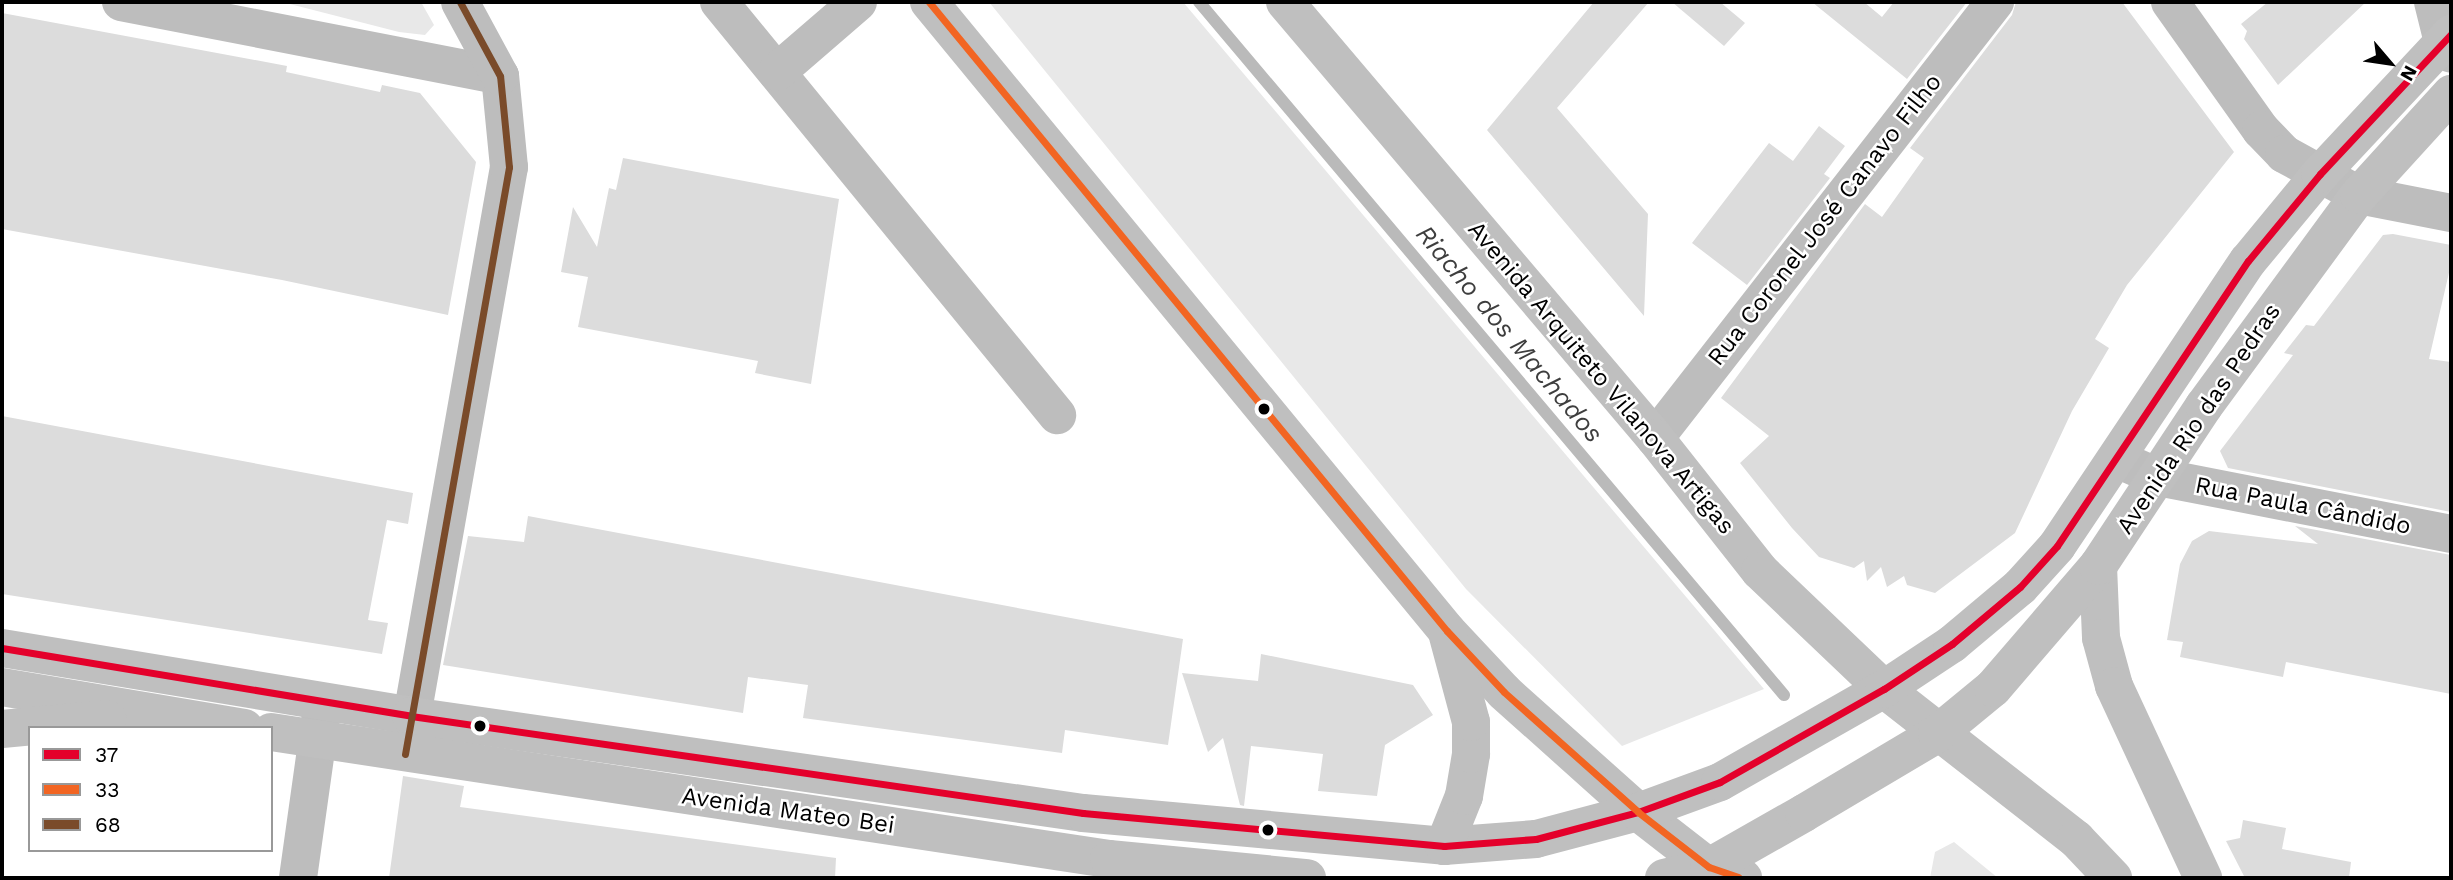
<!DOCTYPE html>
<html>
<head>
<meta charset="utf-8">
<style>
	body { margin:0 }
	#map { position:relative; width:2453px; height:880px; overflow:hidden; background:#fff; font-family:"Work Sans",sans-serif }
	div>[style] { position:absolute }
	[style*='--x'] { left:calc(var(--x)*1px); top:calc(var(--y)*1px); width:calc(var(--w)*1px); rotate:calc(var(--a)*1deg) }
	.green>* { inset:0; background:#e8e8e8 }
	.stream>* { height:12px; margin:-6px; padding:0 6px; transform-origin:6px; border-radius:6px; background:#bababa }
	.building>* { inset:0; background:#dcdcdc }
	.street>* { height:38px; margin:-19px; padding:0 19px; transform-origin:19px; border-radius:19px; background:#bdbdbd }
	.secondary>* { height:38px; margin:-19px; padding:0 19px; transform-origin:19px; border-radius:19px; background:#bfbfbf }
	.bus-1>* { height:7px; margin:-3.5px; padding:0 3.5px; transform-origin:3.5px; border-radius:3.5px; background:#e4002b }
	.bus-2>* { height:7px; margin:-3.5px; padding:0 3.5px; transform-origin:3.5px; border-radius:3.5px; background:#f26522 }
	.bus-3>* { height:7px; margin:-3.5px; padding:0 3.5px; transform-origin:3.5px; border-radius:3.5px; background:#7a4b2a }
	.dots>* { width:19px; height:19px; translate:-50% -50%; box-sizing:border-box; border:4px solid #fff; border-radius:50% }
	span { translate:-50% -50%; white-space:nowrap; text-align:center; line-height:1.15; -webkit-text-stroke:5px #fff; paint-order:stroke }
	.street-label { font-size:24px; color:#000 }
	.water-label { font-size:26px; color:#3e3e3e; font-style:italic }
	.frame { position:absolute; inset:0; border:4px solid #000; pointer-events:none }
	.legend { position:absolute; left:28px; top:726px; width:245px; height:126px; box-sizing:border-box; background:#fff; border:2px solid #999; margin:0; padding:9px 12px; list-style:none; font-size:21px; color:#000 }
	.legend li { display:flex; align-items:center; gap:14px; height:35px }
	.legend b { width:35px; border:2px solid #999 }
	.north { position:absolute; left:2355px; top:28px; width:70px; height:70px; -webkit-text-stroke:5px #fff; paint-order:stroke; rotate:119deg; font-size:19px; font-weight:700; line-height:28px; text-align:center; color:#000 }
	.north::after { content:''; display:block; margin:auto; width:24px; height:32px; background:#000; clip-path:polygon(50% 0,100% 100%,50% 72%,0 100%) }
</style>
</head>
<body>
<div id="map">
	<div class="green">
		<div style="clip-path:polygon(282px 2px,421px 2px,434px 25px,425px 35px,399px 32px)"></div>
		<div style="clip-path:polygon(989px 2px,1183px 2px,1764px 689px,1622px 746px,1466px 589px)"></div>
		<div style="clip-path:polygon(1954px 842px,1998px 878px,1930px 878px,1935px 852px)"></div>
	</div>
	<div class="stream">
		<div style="--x:1199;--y:2;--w:907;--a:49.83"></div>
	</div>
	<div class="building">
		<div style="clip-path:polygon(1594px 2px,1649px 2px,1557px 108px,1648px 214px,1644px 316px,1487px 130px)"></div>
		<div style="clip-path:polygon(1672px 2px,1720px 2px,1745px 23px,1724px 46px)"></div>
		<div style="clip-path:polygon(1812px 2px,1864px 2px,1882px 17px,1894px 2px,1967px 2px,1907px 79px)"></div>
		<div style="clip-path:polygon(2016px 2px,2122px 2px,2234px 152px,2127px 285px,2095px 339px,2109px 348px,2072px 411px,2015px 533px,1935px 593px,1907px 585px,1904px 576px,1887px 587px,1881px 567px,1867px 581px,1864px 561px,1854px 568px,1819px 557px,1792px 528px,1740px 463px,1769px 436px,1721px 398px,1865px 204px,1882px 217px,1924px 158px,1910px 148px,2012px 15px)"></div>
		<div style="clip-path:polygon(2268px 2px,2366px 2px,2278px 85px,2244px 39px,2247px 31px,2241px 24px)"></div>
		<div style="clip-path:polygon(2px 13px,287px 66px,286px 72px,380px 92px,382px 85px,420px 93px,476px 162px,448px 315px,282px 280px,2px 229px)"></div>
		<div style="clip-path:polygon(1819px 126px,1845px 146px,1824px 174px,1830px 178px,1747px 285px,1692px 243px,1769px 143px,1793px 161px)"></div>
		<div style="clip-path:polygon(623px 158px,839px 199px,811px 384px,755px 373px,758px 361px,578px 327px,588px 277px,561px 272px,573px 207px,597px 247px,609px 188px,616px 190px)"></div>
		<div style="clip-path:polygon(2393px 234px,2451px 245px,2451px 264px,2429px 359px,2451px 362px,2451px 512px,2228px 468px,2220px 451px,2293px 355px,2284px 353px,2306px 325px,2314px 326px,2383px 235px)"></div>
		<div style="clip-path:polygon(2px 416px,413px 493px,408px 524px,387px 520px,368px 620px,388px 623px,382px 654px,2px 594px)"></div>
		<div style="clip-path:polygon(528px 516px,1183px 639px,1168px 745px,1065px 730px,1062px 753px,803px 718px,808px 685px,748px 677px,743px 713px,443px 665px,468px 536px,524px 542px)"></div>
		<div style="clip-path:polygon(2295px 526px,2451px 555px,2451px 694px,2286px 662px,2283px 677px,2180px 657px,2183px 642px,2167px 640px,2180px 564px,2192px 541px,2209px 531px,2318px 544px)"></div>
		<div style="clip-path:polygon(1261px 654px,1413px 685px,1433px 715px,1385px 745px,1377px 796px,1318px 791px,1323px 754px,1251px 746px,1244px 806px,1240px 805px,1223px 738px,1208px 752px,1182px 673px,1258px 681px)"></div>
		<div style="clip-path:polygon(403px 776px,464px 786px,460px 807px,836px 858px,835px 878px,389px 878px)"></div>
		<div style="clip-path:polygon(2243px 820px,2286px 828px,2282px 849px,2351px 862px,2349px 878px,2245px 878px,2226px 841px,2240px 838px)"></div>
	</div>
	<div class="street">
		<div style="--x:121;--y:2;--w:386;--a:11"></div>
		<div style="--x:719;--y:2;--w:534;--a:50.7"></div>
		<div style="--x:2170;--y:2;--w:157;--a:54.6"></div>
		<div style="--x:2261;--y:130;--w:33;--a:46"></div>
		<div style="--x:2284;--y:154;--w:85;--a:28.7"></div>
		<div style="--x:2359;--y:195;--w:94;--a:11.1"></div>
		<div style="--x:2433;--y:2;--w:41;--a:76"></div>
		<div style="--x:2443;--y:42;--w:14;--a:56"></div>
		<div style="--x:777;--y:72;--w:107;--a:-40.8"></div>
		<div style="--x:1655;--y:438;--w:553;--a:-52.05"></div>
		<div style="--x:2117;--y:459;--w:45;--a:23.7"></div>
		<div style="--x:2158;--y:477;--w:298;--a:11"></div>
		<div style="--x:406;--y:750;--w:592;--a:-79.98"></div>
		<div style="--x:509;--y:167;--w:91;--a:-95.6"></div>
		<div style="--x:500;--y:76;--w:84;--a:-118.4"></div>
		<div style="--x:298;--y:878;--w:173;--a:-82"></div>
	</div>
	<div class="secondary">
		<div style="--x:929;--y:2;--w:815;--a:50.53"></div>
		<div style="--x:1447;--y:631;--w:83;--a:46.9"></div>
		<div style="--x:1504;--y:692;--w:180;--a:41.8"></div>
		<div style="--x:1638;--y:812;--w:90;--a:37.8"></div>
		<div style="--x:1709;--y:867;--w:36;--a:18"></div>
		<div style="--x:1285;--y:2;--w:572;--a:49.68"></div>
		<div style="--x:1655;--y:438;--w:169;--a:51.7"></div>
		<div style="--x:1760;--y:571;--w:171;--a:43.6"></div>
		<div style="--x:1884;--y:689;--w:244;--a:38"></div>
		<div style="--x:2076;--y:839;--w:54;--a:46.5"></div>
		<div style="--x:2098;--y:566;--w:72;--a:87.6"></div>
		<div style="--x:2101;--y:638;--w:50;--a:74.8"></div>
		<div style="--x:2114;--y:686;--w:212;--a:65.1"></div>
		<div style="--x:2;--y:648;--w:415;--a:9.4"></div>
		<div style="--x:411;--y:716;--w:679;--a:8.21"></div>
		<div style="--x:1083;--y:813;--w:363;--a:5.2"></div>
		<div style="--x:1444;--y:846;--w:92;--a:-4.4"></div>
		<div style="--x:1536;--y:839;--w:106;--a:-14.8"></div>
		<div style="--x:1638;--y:812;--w:87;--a:-20.1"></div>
		<div style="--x:1720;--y:782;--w:189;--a:-29.6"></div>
		<div style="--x:1884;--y:689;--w:82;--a:-33.5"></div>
		<div style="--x:1952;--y:644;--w:89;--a:-40"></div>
		<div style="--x:2020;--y:587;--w:55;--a:-47.9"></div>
		<div style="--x:2057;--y:546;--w:343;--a:-56.2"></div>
		<div style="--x:2248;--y:261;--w:113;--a:-50.4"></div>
		<div style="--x:2320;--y:174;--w:192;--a:-46.9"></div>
		<div style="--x:2;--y:687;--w:246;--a:9.6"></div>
		<div style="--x:2;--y:729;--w:106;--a:-5.4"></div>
		<div style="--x:271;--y:732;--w:848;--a:8.62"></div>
		<div style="--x:1109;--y:859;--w:199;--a:5.5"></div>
		<div style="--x:1444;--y:846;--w:54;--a:-68.2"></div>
		<div style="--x:1464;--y:796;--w:43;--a:-80.5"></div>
		<div style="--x:1471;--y:754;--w:32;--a:-90"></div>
		<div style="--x:1471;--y:722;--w:89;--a:-105"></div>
		<div style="--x:1664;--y:878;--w:46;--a:-13.7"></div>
		<div style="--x:1709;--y:867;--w:109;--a:-29.6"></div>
		<div style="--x:1804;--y:813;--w:155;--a:-30.7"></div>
		<div style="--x:1937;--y:734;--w:72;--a:-39.4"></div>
		<div style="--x:1993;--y:688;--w:161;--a:-49.3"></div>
		<div style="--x:2098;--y:566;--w:192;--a:-56.5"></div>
		<div style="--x:2204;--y:406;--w:262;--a:-53.7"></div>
		<div style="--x:2359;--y:195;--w:137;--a:-47.7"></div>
	</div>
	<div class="bus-1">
		<div style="--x:2;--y:648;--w:415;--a:9.4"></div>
		<div style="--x:411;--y:716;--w:679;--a:8.21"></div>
		<div style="--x:1083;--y:813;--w:363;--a:5.2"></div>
		<div style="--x:1444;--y:846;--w:92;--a:-4.4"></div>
		<div style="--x:1536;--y:839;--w:106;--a:-14.8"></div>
		<div style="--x:1638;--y:812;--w:87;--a:-20.1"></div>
		<div style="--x:1720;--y:782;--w:189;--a:-29.6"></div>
		<div style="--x:1884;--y:689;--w:82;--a:-33.5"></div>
		<div style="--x:1952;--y:644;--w:89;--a:-40"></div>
		<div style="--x:2020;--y:587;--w:55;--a:-47.9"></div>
		<div style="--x:2057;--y:546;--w:343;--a:-56.2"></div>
		<div style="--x:2248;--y:261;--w:113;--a:-50.4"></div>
		<div style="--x:2320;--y:174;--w:192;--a:-46.9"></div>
	</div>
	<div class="bus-2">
		<div style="--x:929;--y:2;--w:815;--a:50.53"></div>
		<div style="--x:1447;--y:631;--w:83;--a:46.9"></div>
		<div style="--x:1504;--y:692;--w:180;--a:41.8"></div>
		<div style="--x:1638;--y:812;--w:90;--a:37.8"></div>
		<div style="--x:1709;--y:867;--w:31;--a:19"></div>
	</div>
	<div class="bus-3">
		<div style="--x:405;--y:754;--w:596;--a:-79.95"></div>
		<div style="--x:509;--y:167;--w:91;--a:-95.6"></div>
		<div style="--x:500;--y:76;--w:84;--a:-118.4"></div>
	</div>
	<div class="dots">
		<div style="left:1264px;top:409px;background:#000"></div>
		<div style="left:480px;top:726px;background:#000"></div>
		<div style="left:1268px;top:830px;background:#000"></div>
	</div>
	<div class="street-label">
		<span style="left:1825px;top:220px;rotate:-52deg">Rua Coronel José Canavo Filho</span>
		<span style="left:1601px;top:378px;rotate:50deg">Avenida Arquiteto Vilanova Artigas</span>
		<span style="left:2199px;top:419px;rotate:-56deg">Avenida Rio das Pedras</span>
		<span style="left:2303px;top:506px;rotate:11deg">Rua Paula Cândido</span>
		<span style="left:788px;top:811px;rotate:8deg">Avenida Mateo Bei</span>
	</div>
	<div class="water-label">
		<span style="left:1509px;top:334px;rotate:50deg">Riacho dos Machados</span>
	</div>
	<div class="frame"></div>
	<ul class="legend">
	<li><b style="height:9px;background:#e4002b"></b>37</li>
	<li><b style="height:9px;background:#f26522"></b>33</li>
	<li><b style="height:9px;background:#7a4b2a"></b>68</li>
	</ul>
	<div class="north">N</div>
</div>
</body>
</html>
